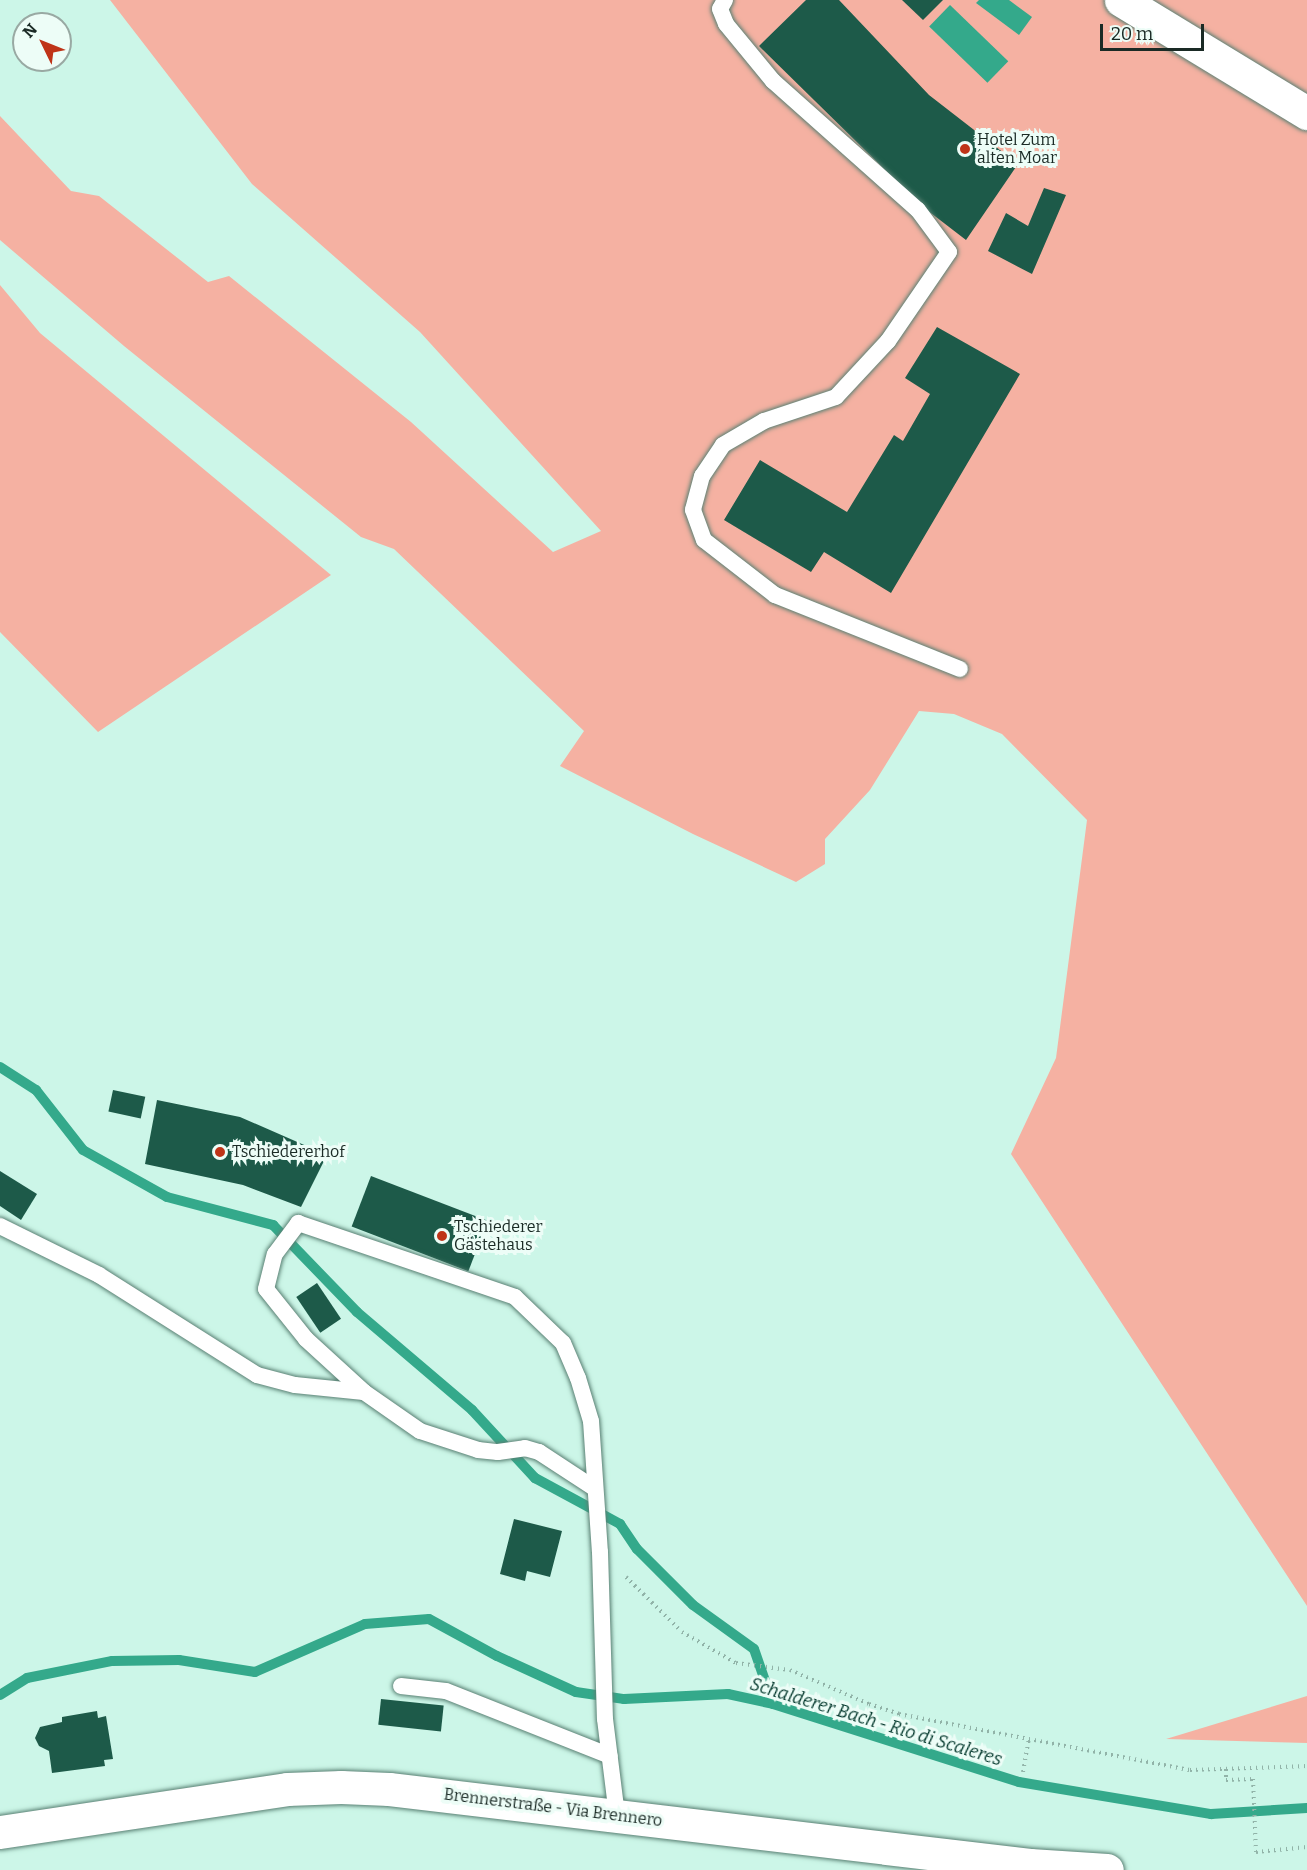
<!DOCTYPE html>
<html>
<head>
<meta charset="utf-8">
<style>
	body { margin:0 }
	#map { position:relative; width:1307px; height:1870px; overflow:hidden; background:#ccf6e8; font-family:Bitter,serif }
	div>[style] { position:absolute }
	[style*='--x'] { left:calc(var(--x)*1px); top:calc(var(--y)*1px); width:calc(var(--w)*1px); rotate:calc(var(--a)*1deg) }
	.green>* { inset:0; background:#f5b1a2 }
	.water>* { inset:0; background:#34a98b; transform-origin:0 0 }
	.stream>* { height:10px; margin:-5px; padding:0 5px; transform-origin:5px; border-radius:5px; background:#34a98b }
	.building>* { inset:0; background:#1d5a49; transform-origin:0 0 }
	.path>* { height:4px; margin-top:-2px; transform-origin:0; background:repeating-linear-gradient(90deg,#91b3a8 0 1.5px,transparent 0 6px) }
	.roads { filter:drop-shadow(0 0 2px #598073) drop-shadow(0 0 2px #598073) }
	.service>* { height:16px; margin:-8px; padding:0 8px; transform-origin:8px; border-radius:8px; background:#fff }
	.tertiary>* { height:33px; margin:-16.5px; padding:0 16.5px; transform-origin:16.5px; border-radius:16.5px; background:#fff }
	.secondary>* { height:33px; margin:-16.5px; padding:0 16.5px; transform-origin:16.5px; border-radius:16.5px; background:#fff }
	.dots>* { width:16px; height:16px; translate:-50% -50%; box-sizing:border-box; border:3px solid #edfdf7; border-radius:50% }
	span { translate:-50% -50%; white-space:nowrap; text-align:center; line-height:1.15; -webkit-text-stroke:6px #edfdf7; paint-order:stroke }
	.poi-label { font-size:16px; color:#1a2a25 }
	.left { translate:0 -50%; text-align:left }
	.street-label { font-size:16px; color:#1a2a25 }
	.water-label { font-size:18px; color:#03382c; font-style:italic }
	.north { position:absolute; left:12px; top:12px; width:60px; height:60px; box-sizing:border-box; background:#edfdf7; border:2px solid #99a9a3; border-radius:50%; rotate:313deg; font-size:16px; font-weight:700; line-height:24px; text-align:center; color:#1a2a25 }
	.north::after { content:''; display:block; margin:auto; width:21px; height:27px; background:#bf3418; clip-path:polygon(50% 0,100% 100%,50% 72%,0 100%) }
	.scale { position:absolute; left:1100px; top:24px; width:104px; height:27px; box-sizing:border-box; border:3px solid #1a2a25; border-top:0; padding-left:8px; font-size:18px; line-height:21px; white-space:nowrap; color:#1a2a25; -webkit-text-stroke:4px #edfdf7; paint-order:stroke }
</style>
</head>
<body>
<div id="map">
	<div class="green">
		<div style="clip-path:polygon(110px 0,1307px 0,1307px 1606px,1011px 1154px,1056px 1058px,1087px 820px,1002px 734px,954px 714px,919px 711px,870px 790px,825px 839px,825px 864px,796px 882px,693px 834px,560px 766px,584px 731px,394px 549px,361px 537px,124px 346px,0 240px,0 116px,71px 191px,99px 196px,208px 282px,229px 276px,411px 422px,553px 552px,601px 531px,420px 332px,252px 184px)"></div>
		<div style="clip-path:polygon(0 285px,40px 333px,331px 575px,98px 732px,0 632px)"></div>
		<div style="clip-path:polygon(1307px 1696px,1307px 1743px,1166px 1739px)"></div>
	</div>
	<div class="water">
		<div style="clip-path:polygon(979px 0,1009px 0,1032px 17px,1019px 35px,976px 3px)"></div>
		<div style="left:950px;top:5px;width:81px;height:30px;rotate:44deg"></div>
	</div>
	<div class="stream">
		<div style="--x:0;--y:1067;--w:43;--a:32.6"></div>
		<div style="--x:36;--y:1090;--w:76;--a:51.9"></div>
		<div style="--x:83;--y:1150;--w:96;--a:29.2"></div>
		<div style="--x:167;--y:1197;--w:110;--a:14.8"></div>
		<div style="--x:273;--y:1225;--w:121;--a:46"></div>
		<div style="--x:357;--y:1312;--w:151;--a:40.4"></div>
		<div style="--x:472;--y:1410;--w:93;--a:47.2"></div>
		<div style="--x:535;--y:1478;--w:97;--a:28.4"></div>
		<div style="--x:620;--y:1524;--w:30;--a:56"></div>
		<div style="--x:637;--y:1549;--w:79;--a:45"></div>
		<div style="--x:693;--y:1605;--w:75;--a:35.8"></div>
		<div style="--x:754;--y:1649;--w:58;--a:70.9"></div>
		<div style="--x:0;--y:1695;--w:32;--a:-32"></div>
		<div style="--x:27;--y:1678;--w:87;--a:-11.3"></div>
		<div style="--x:112;--y:1661;--w:67;--a:-0.9"></div>
		<div style="--x:179;--y:1660;--w:77;--a:9"></div>
		<div style="--x:255;--y:1672;--w:120;--a:-23.6"></div>
		<div style="--x:365;--y:1624;--w:64;--a:-4.5"></div>
		<div style="--x:429;--y:1619;--w:77;--a:28.6"></div>
		<div style="--x:497;--y:1656;--w:87;--a:24.5"></div>
		<div style="--x:576;--y:1692;--w:49;--a:8.3"></div>
		<div style="--x:624;--y:1699;--w:104;--a:-2.8"></div>
		<div style="--x:728;--y:1694;--w:46;--a:12.5"></div>
		<div style="--x:773;--y:1704;--w:258;--a:17.6"></div>
		<div style="--x:1019;--y:1782;--w:195;--a:9.5"></div>
		<div style="--x:1211;--y:1814;--w:96;--a:-3.6"></div>
	</div>
	<div class="building">
		<div style="clip-path:polygon(806px 0,839px 0,929px 95px,1018px 164px,966px 240px,923px 207px,759px 46px)"></div>
		<div style="clip-path:polygon(902px 0,943px 0,923px 20px)"></div>
		<div style="clip-path:polygon(1044px 188px,1066px 195px,1032px 274px,988px 251px,1006px 213px,1028px 226px)"></div>
		<div style="clip-path:polygon(937px 327px,1020px 374px,891px 593px,824px 552px,811px 572px,724px 520px,760px 460px,847px 512px,894px 435px,903px 441px,930px 394px,905px 378px)"></div>
		<div style="left:113px;top:1090px;width:33px;height:22px;rotate:12deg"></div>
		<div style="clip-path:polygon(157px 1100px,240px 1117px,327px 1155px,301px 1207px,243px 1185px,145px 1164px)"></div>
		<div style="clip-path:polygon(0 1171px,37px 1194px,21px 1220px,0 1206px)"></div>
		<div style="left:371px;top:1176px;width:125px;height:54px;rotate:21deg"></div>
		<div style="left:317px;top:1283px;width:43px;height:25px;rotate:56deg"></div>
		<div style="clip-path:polygon(514px 1519px,562px 1531px,550px 1577px,527px 1571px,525px 1581px,500px 1574px)"></div>
		<div style="left:381px;top:1699px;width:63px;height:26px;rotate:6deg"></div>
		<div style="clip-path:polygon(97px 1711px,98px 1718px,106px 1716px,113px 1759px,104px 1760px,105px 1766px,52px 1773px,49px 1751px,39px 1746px,35px 1738px,40px 1727px,62px 1722px,62px 1717px)"></div>
	</div>
	<div class="path">
		<div style="--x:626;--y:1577;--w:78;--a:44.5"></div>
		<div style="--x:682;--y:1632;--w:62;--a:29.9"></div>
		<div style="--x:736;--y:1663;--w:54;--a:7.4"></div>
		<div style="--x:790;--y:1670;--w:86;--a:23.3"></div>
		<div style="--x:869;--y:1704;--w:32;--a:18"></div>
		<div style="--x:899;--y:1714;--w:296;--a:10.9"></div>
		<div style="--x:1190;--y:1770;--w:117;--a:-2"></div>
		<div style="--x:1226;--y:1769;--w:11;--a:90"></div>
		<div style="--x:1226;--y:1780;--w:27;--a:-2"></div>
		<div style="--x:1253;--y:1779;--w:73;--a:87.6"></div>
		<div style="--x:1256;--y:1852;--w:51;--a:-5.6"></div>
		<div style="--x:1023;--y:1772;--w:34;--a:-80"></div>
	</div>
	<div class="roads">
		<div class="service">
			<div style="--x:725;--y:0;--w:10;--a:119"></div>
			<div style="--x:720;--y:9;--w:16;--a:68"></div>
			<div style="--x:726;--y:24;--w:74;--a:50.5"></div>
			<div style="--x:773;--y:81;--w:194;--a:41.7"></div>
			<div style="--x:918;--y:210;--w:52;--a:53.6"></div>
			<div style="--x:949;--y:252;--w:108;--a:124.4"></div>
			<div style="--x:888;--y:341;--w:76;--a:132.9"></div>
			<div style="--x:836;--y:397;--w:76;--a:161.6"></div>
			<div style="--x:764;--y:421;--w:48;--a:149.7"></div>
			<div style="--x:723;--y:445;--w:37;--a:124"></div>
			<div style="--x:702;--y:476;--w:35;--a:105"></div>
			<div style="--x:693;--y:510;--w:32;--a:70"></div>
			<div style="--x:704;--y:540;--w:90;--a:37.8"></div>
			<div style="--x:775;--y:595;--w:199;--a:21.8"></div>
			<div style="--x:0;--y:1226;--w:110;--a:26.3"></div>
			<div style="--x:99;--y:1275;--w:187;--a:32.3"></div>
			<div style="--x:257;--y:1375;--w:39;--a:15"></div>
			<div style="--x:295;--y:1385;--w:69;--a:5.8"></div>
			<div style="--x:364;--y:1392;--w:68;--a:34.9"></div>
			<div style="--x:420;--y:1431;--w:61;--a:18.1"></div>
			<div style="--x:478;--y:1450;--w:20;--a:6"></div>
			<div style="--x:498;--y:1452;--w:27;--a:-8"></div>
			<div style="--x:525;--y:1448;--w:15;--a:16"></div>
			<div style="--x:539;--y:1452;--w:66;--a:33.2"></div>
			<div style="--x:364;--y:1392;--w:79;--a:-137.6"></div>
			<div style="--x:306;--y:1339;--w:64;--a:-128.7"></div>
			<div style="--x:266;--y:1289;--w:36;--a:-76"></div>
			<div style="--x:275;--y:1254;--w:39;--a:-53"></div>
			<div style="--x:298;--y:1223;--w:229;--a:18.8"></div>
			<div style="--x:515;--y:1297;--w:66;--a:43.8"></div>
			<div style="--x:563;--y:1343;--w:38;--a:67"></div>
			<div style="--x:578;--y:1378;--w:45;--a:73.2"></div>
			<div style="--x:591;--y:1421;--w:131;--a:86.1"></div>
			<div style="--x:600;--y:1552;--w:167;--a:88.3"></div>
			<div style="--x:605;--y:1719;--w:98;--a:82.9"></div>
			<div style="--x:401;--y:1686;--w:45;--a:6.3"></div>
			<div style="--x:446;--y:1691;--w:176;--a:21.6"></div>
		</div>
		<div class="tertiary">
			<div style="--x:1121;--y:0;--w:218;--a:31.3"></div>
		</div>
		<div class="secondary">
			<div style="--x:0;--y:1832;--w:290;--a:-8.5"></div>
			<div style="--x:287;--y:1789;--w:54;--a:-2.1"></div>
			<div style="--x:341;--y:1787;--w:48;--a:2.4"></div>
			<div style="--x:389;--y:1789;--w:645;--a:6.76"></div>
			<div style="--x:1030;--y:1865;--w:77;--a:3.7"></div>
		</div>
	</div>
	<div class="dots">
		<div style="left:965px;top:149px;background:#bf3418"></div>
		<div style="left:220px;top:1152px;background:#bf3418"></div>
		<div style="left:442px;top:1236px;background:#bf3418"></div>
	</div>
	<div class="poi-label">
		<span class="left" style="left:977px;top:149px">Hotel Zum<br>alten Moar</span>
		<span class="left" style="left:232px;top:1152px">Tschiedererhof</span>
		<span class="left" style="left:454px;top:1236px">Tschiederer<br>Gästehaus</span>
	</div>
	<div class="street-label">
		<span style="left:553px;top:1808px;rotate:7deg">Brennerstraße - Via Brennero</span>
	</div>
	<div class="water-label">
		<span style="left:876px;top:1722px;rotate:17deg">Schalderer Bach - Rio di Scaleres</span>
	</div>
	<div class="north">N</div>
	<div class="scale">20 m</div>
</div>
</body>
</html>
